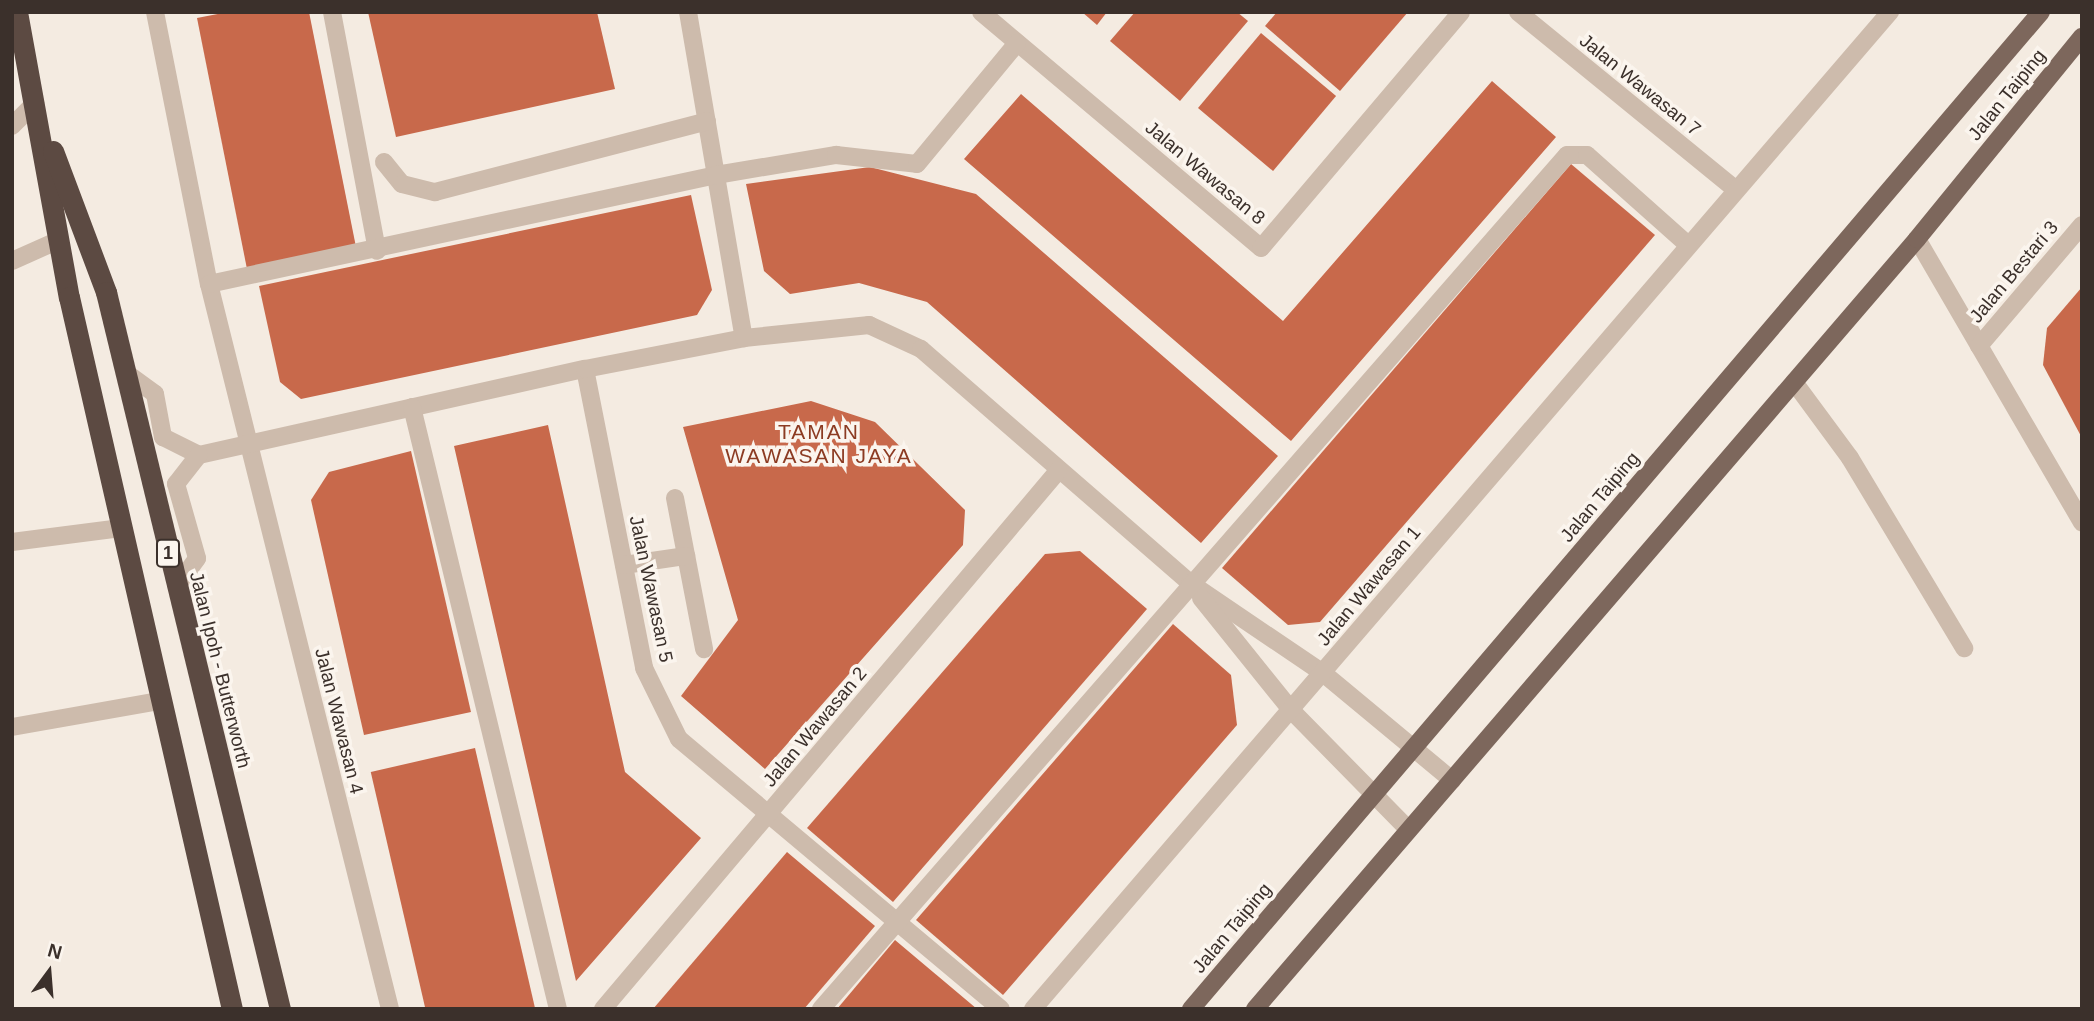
<!DOCTYPE html>
<html>
<head>
<meta charset="utf-8">
<style>
	body { margin:0 }
	#map { position:relative; width:2094px; height:1021px; overflow:hidden; background:#f4ebe1; font-family:Helvetica,sans-serif }
	div>[style] { position:absolute }
	[style*='--x'] { left:calc(var(--x)*1px); top:calc(var(--y)*1px); width:calc(var(--w)*1px); rotate:calc(var(--a)*1deg) }
	.building>* { inset:0; background:#c8694b; transform-origin:0 0 }
	.minor>* { height:18px; margin:-9px; padding:0 9px; transform-origin:9px; border-radius:9px; background:#cdbbac }
	.major>* { height:18px; margin:-9px; padding:0 9px; transform-origin:9px; border-radius:9px; background:#7d675c }
	.highway>* { height:21px; margin:-10.5px; padding:0 10.5px; transform-origin:10.5px; border-radius:10.5px; background:#5c4a42 }
	span { translate:-50% -50%; white-space:nowrap; text-align:center; line-height:1.15; -webkit-text-stroke:7px #fbf5ee; paint-order:stroke }
	.shield-label span { padding:2px 5px; background:#fbf5ee; border:2px solid; border-radius:5px; -webkit-text-stroke-width:0 }
	.shield-label { font-size:18px; color:#3b302b; font-weight:700 }
	.street-label { font-size:19px; color:#3b302b }
	.neighbourhood-label { font-size:21px; color:#8c3b22; letter-spacing:2px }
	.frame { position:absolute; inset:0; border:14px solid #3b302b; pointer-events:none }
	.north { position:absolute; left:14px; top:937px; width:70px; height:70px; -webkit-text-stroke:5px #fbf5ee; paint-order:stroke; rotate:16deg; font-size:19px; font-weight:700; line-height:28px; text-align:center; color:#3b302b }
	.north::after { content:''; display:block; margin:auto; width:24px; height:32px; background:#3b302b; clip-path:polygon(50% 0,100% 100%,50% 72%,0 100%) }
</style>
</head>
<body>
<div id="map">
	<div class="building">
		<div style="clip-path:polygon(228px 12px,309px 12px,356px 247px,247px 269px,197px 18px)"></div>
		<div style="clip-path:polygon(368px 12px,597px 12px,615px 89px,396px 137px)"></div>
		<div style="clip-path:polygon(1082px 12px,1107px 12px,1097px 25px)"></div>
		<div style="clip-path:polygon(1135px 12px,1237px 12px,1248px 21px,1180px 101px,1110px 41px)"></div>
		<div style="clip-path:polygon(1277px 12px,1408px 12px,1340px 91px,1265px 26px)"></div>
		<div style="left:1261px;top:33px;width:98px;height:98px;rotate:40deg"></div>
		<div style="clip-path:polygon(1492px 81px,1556px 137px,1291px 441px,964px 159px,1021px 94px,1283px 321px)"></div>
		<div style="clip-path:polygon(1571px 164px,1655px 235px,1320px 622px,1288px 625px,1222px 568px)"></div>
		<div style="clip-path:polygon(870px 167px,976px 194px,1278px 456px,1201px 543px,927px 302px,859px 283px,790px 294px,764px 271px,746px 184px)"></div>
		<div style="clip-path:polygon(691px 195px,712px 290px,697px 315px,301px 399px,280px 382px,259px 286px)"></div>
		<div style="clip-path:polygon(2082px 287px,2082px 438px,2043px 365px,2047px 328px)"></div>
		<div style="clip-path:polygon(811px 401px,875px 422px,965px 510px,963px 545px,765px 769px,681px 696px,738px 620px,683px 427px)"></div>
		<div style="clip-path:polygon(548px 425px,625px 772px,701px 838px,576px 981px,454px 446px)"></div>
		<div style="clip-path:polygon(411px 451px,471px 712px,364px 735px,311px 500px,329px 472px)"></div>
		<div style="clip-path:polygon(1080px 551px,1147px 609px,893px 902px,807px 828px,1045px 554px)"></div>
		<div style="clip-path:polygon(1173px 624px,1231px 675px,1237px 725px,1003px 995px,916px 920px)"></div>
		<div style="left:475px;top:748px;width:268px;height:107px;rotate:77deg"></div>
		<div style="clip-path:polygon(787px 852px,875px 926px,804px 1009px,653px 1009px)"></div>
		<div style="clip-path:polygon(895px 940px,977px 1009px,837px 1009px)"></div>
	</div>
	<div class="minor">
		<div style="--x:155;--y:12;--w:277;--a:78.8"></div>
		<div style="--x:209;--y:284;--w:747;--a:75.98"></div>
		<div style="--x:332;--y:12;--w:243;--a:79.3"></div>
		<div style="--x:688;--y:12;--w:331;--a:80.3"></div>
		<div style="--x:981;--y:12;--w:366;--a:40.1"></div>
		<div style="--x:1261;--y:248;--w:309;--a:-49.7"></div>
		<div style="--x:1518;--y:12;--w:280;--a:39.2"></div>
		<div style="--x:12;--y:126;--w:33;--a:-45"></div>
		<div style="--x:384;--y:162;--w:28;--a:51"></div>
		<div style="--x:402;--y:184;--w:34;--a:14"></div>
		<div style="--x:435;--y:192;--w:281;--a:-14.6"></div>
		<div style="--x:1917;--y:239;--w:328;--a:59.8"></div>
		<div style="--x:12;--y:261;--w:51;--a:-24.1"></div>
		<div style="--x:209;--y:284;--w:519;--a:-12.13"></div>
		<div style="--x:716;--y:175;--w:122;--a:-9.5"></div>
		<div style="--x:836;--y:155;--w:81;--a:6.3"></div>
		<div style="--x:917;--y:164;--w:157;--a:-50.4"></div>
		<div style="--x:1979;--y:346;--w:159;--a:-49.6"></div>
		<div style="--x:585;--y:369;--w:305;--a:78.8"></div>
		<div style="--x:644;--y:668;--w:79;--a:63.8"></div>
		<div style="--x:679;--y:739;--w:420;--a:40"></div>
		<div style="--x:125;--y:372;--w:37;--a:36"></div>
		<div style="--x:155;--y:394;--w:44;--a:79.5"></div>
		<div style="--x:163;--y:437;--w:40;--a:26.6"></div>
		<div style="--x:199;--y:455;--w:395;--a:-12.6"></div>
		<div style="--x:585;--y:369;--w:162;--a:-11"></div>
		<div style="--x:744;--y:338;--w:126;--a:-5.9"></div>
		<div style="--x:869;--y:325;--w:57;--a:24.8"></div>
		<div style="--x:921;--y:349;--w:357;--a:41"></div>
		<div style="--x:1190;--y:583;--w:161;--a:34.1"></div>
		<div style="--x:1323;--y:673;--w:168;--a:39.7"></div>
		<div style="--x:1794;--y:382;--w:94;--a:53.6"></div>
		<div style="--x:1850;--y:458;--w:222;--a:59"></div>
		<div style="--x:412;--y:407;--w:619;--a:76.37"></div>
		<div style="--x:675;--y:498;--w:154;--a:79.1"></div>
		<div style="--x:12;--y:542;--w:110;--a:-7.3"></div>
		<div style="--x:624;--y:565;--w:63;--a:-8.3"></div>
		<div style="--x:177;--y:586;--w:34;--a:-54"></div>
		<div style="--x:197;--y:558;--w:77;--a:-105.8"></div>
		<div style="--x:176;--y:484;--w:37;--a:-52"></div>
		<div style="--x:1201;--y:598;--w:144;--a:51.2"></div>
		<div style="--x:1291;--y:710;--w:168;--a:45.5"></div>
		<div style="--x:12;--y:727;--w:150;--a:-10"></div>
		<div style="--x:603;--y:1009;--w:705;--a:-49.78"></div>
		<div style="--x:821;--y:1009;--w:1134;--a:-48.86"></div>
		<div style="--x:1567;--y:155;--w:20;--a:0"></div>
		<div style="--x:1587;--y:155;--w:135;--a:41.7"></div>
		<div style="--x:1033;--y:1009;--w:1315;--a:-49.32"></div>
	</div>
	<div class="major">
		<div style="--x:1191;--y:1009;--w:1310;--a:-49.55"></div>
		<div style="--x:1255;--y:1009;--w:1015;--a:-49.31"></div>
		<div style="--x:1917;--y:239;--w:261;--a:-50.8"></div>
	</div>
	<div class="highway">
		<div style="--x:17;--y:12;--w:290;--a:79.7"></div>
		<div style="--x:69;--y:297;--w:730;--a:77.11"></div>
		<div style="--x:53;--y:151;--w:151;--a:69.4"></div>
		<div style="--x:106;--y:292;--w:738;--a:76.36"></div>
	</div>
	<div class="shield-label">
		<span style="left:168px;top:553px">1</span>
	</div>
	<div class="street-label">
		<span style="left:1640px;top:85px;rotate:39deg">Jalan Wawasan 7</span>
		<span style="left:2007px;top:95px;rotate:-51deg">Jalan Taiping</span>
		<span style="left:1205px;top:173px;rotate:40deg">Jalan Wawasan 8</span>
		<span style="left:2014px;top:272px;rotate:-50deg">Jalan Bestari 3</span>
		<span style="left:1600px;top:497px;rotate:-50deg">Jalan Taiping</span>
		<span style="left:1369px;top:586px;rotate:-50deg">Jalan Wawasan 1</span>
		<span style="left:651px;top:589px;rotate:78deg">Jalan Wawasan 5</span>
		<span style="left:220px;top:670px;rotate:76deg">Jalan Ipoh - Butterworth</span>
		<span style="left:339px;top:721px;rotate:76deg">Jalan Wawasan 4</span>
		<span style="left:815px;top:727px;rotate:-50deg">Jalan Wawasan 2</span>
		<span style="left:1232px;top:928px;rotate:-50deg">Jalan Taiping</span>
	</div>
	<div class="neighbourhood-label">
		<span style="left:819px;top:444px">TAMAN<br>WAWASAN JAYA</span>
	</div>
	<div class="frame"></div>
	<div class="north">N</div>
</div>
</body>
</html>
